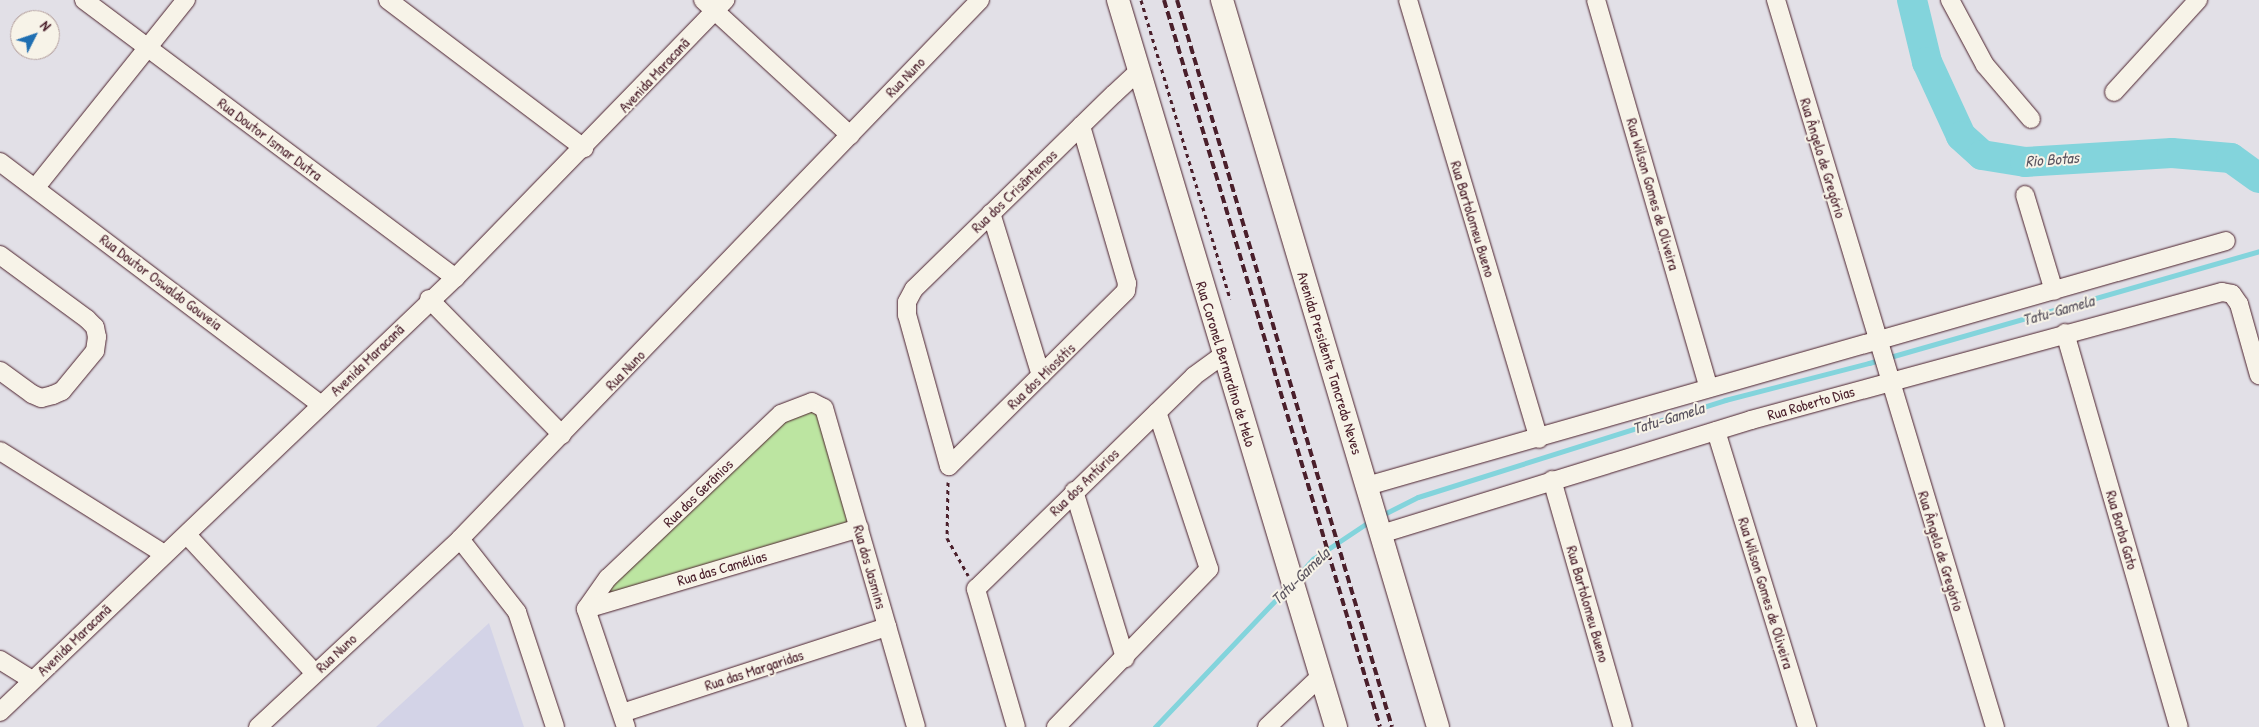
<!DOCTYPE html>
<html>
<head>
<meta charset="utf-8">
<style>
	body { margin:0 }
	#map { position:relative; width:2259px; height:727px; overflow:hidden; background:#e2e0e7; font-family:"Patrick Hand",sans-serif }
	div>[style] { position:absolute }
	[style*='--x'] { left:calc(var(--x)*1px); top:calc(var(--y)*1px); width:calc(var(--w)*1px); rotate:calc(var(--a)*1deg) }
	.built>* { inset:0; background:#d3d3e7 }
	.green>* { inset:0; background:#bce5a1 }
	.stream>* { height:5px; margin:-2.5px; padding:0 2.5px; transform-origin:2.5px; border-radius:2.5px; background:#83d4dc }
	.river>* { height:30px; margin:-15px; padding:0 15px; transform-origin:15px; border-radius:15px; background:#83d4dc }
	.path>* { height:3px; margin-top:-1.5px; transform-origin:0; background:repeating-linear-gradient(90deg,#4a1f2b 0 4px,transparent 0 8px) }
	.roads { filter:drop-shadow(0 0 1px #4a1f2b) drop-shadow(0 0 1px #4a1f2b) }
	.minor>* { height:18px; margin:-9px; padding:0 9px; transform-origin:9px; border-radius:9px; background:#f7f3e8 }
	.major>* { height:22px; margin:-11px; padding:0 11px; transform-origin:11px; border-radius:11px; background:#f7f3e8 }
	.rail>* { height:4px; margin-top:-2px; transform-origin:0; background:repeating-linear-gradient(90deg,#4a1f2b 0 8px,transparent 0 12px) }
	span { translate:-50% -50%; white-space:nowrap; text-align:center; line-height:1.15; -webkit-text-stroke:4px #f7f3e8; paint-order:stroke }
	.street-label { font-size:15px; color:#4a1f2b }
	.water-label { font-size:16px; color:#5b5560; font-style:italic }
	.north { position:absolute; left:10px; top:10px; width:50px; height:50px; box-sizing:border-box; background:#f7f3e8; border:1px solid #b29e9c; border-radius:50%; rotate:49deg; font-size:14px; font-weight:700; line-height:20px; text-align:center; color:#4a1f2b }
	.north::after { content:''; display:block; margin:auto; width:18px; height:22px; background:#1f6fb2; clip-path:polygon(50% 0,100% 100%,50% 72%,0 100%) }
</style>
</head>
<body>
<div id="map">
	<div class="built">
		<div style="clip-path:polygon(489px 623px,524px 727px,376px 727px)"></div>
	</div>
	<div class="green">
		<div style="clip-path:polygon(824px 408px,855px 525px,590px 601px,783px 419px)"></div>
	</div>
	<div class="stream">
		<div style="--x:1382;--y:515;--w:40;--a:-26.6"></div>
		<div style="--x:1418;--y:497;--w:322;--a:-17.5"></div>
		<div style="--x:1725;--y:400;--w:149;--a:-14.4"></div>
		<div style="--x:1869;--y:363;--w:406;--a:-16"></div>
		<div style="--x:1298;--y:576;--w:23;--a:-49"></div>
		<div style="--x:1313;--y:559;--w:69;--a:-33.7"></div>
		<div style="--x:1155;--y:727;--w:192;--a:-46.5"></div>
	</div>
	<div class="river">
		<div style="--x:1912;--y:0;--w:64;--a:76.4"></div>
		<div style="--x:1927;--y:62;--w:81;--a:65.3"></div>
		<div style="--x:1961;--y:136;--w:28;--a:42"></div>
		<div style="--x:1982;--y:155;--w:44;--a:9.2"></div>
		<div style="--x:2025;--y:162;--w:147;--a:-3.5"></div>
		<div style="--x:2172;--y:153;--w:59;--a:4.8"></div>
		<div style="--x:2231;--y:158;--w:34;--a:36"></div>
	</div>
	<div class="path">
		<div style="--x:1141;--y:0;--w:312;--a:73.4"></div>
		<div style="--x:948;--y:482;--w:56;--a:91"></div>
		<div style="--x:947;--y:538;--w:43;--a:60.4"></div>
	</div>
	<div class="roads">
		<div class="minor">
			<div style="--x:84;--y:0;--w:464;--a:36.8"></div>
			<div style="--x:388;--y:0;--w:246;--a:37.1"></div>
			<div style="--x:703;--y:0;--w:200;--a:42.6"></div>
			<div style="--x:1408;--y:0;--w:458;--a:73.4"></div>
			<div style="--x:1596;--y:0;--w:404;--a:73.8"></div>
			<div style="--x:1776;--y:0;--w:759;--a:73.24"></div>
			<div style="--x:1950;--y:0;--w:74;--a:61.7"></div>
			<div style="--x:1985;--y:65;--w:71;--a:49.6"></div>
			<div style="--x:2114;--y:92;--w:125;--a:-47.6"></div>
			<div style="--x:1081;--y:126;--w:164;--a:73.7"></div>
			<div style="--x:1127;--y:283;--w:8;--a:97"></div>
			<div style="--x:1126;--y:291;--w:249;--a:135.3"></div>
			<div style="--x:949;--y:466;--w:157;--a:-105.5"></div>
			<div style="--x:907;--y:315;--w:13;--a:-90"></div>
			<div style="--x:907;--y:302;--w:15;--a:-62"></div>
			<div style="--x:914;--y:289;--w:279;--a:-44.3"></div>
			<div style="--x:1114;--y:94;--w:33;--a:-43"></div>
			<div style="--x:0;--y:162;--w:403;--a:37.1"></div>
			<div style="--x:36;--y:187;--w:240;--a:-51.3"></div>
			<div style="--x:2025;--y:195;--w:100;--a:73.2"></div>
			<div style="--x:991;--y:213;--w:170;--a:72.9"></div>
			<div style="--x:0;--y:255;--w:108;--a:36.3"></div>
			<div style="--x:87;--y:319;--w:11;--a:45"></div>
			<div style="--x:95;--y:327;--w:10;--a:79"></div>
			<div style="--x:97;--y:337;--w:14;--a:98"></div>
			<div style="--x:95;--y:351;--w:52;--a:129.5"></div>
			<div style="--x:62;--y:391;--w:10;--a:156"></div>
			<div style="--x:53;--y:395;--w:12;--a:166"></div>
			<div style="--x:41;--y:398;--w:10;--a:-156"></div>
			<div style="--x:32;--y:394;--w:39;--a:-144"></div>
			<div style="--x:429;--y:299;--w:190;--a:45.6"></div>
			<div style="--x:2065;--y:333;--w:410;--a:73.9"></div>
			<div style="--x:1716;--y:431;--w:310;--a:72.9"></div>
			<div style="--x:0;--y:451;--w:194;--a:32.1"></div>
			<div style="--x:1552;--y:480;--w:257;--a:74"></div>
			<div style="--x:1367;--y:486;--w:893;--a:-15.92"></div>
			<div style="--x:1074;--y:491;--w:175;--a:73"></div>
			<div style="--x:1381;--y:534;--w:387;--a:-17.1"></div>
			<div style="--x:1751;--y:420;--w:488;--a:-15.2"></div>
			<div style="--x:2222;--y:292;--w:10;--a:11"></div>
			<div style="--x:2232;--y:294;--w:12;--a:55"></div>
			<div style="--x:2239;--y:304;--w:74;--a:74.3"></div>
			<div style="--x:187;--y:535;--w:188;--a:47.2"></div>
			<div style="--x:460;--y:539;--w:93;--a:52"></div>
			<div style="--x:517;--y:612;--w:121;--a:71.7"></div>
			<div style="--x:586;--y:609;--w:38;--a:-55"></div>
			<div style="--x:608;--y:578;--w:238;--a:-43.5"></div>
			<div style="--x:781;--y:414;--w:33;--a:-21"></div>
			<div style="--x:812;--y:402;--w:13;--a:27"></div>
			<div style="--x:824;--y:408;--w:332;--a:73.9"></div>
			<div style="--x:586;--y:609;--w:285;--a:-16.5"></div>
			<div style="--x:586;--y:609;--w:125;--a:71.3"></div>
			<div style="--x:0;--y:660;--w:38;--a:32"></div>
			<div style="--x:0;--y:712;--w:629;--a:-43.65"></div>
			<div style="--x:455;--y:278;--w:388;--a:-45.8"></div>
			<div style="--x:622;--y:713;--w:279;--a:-18"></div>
			<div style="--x:258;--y:727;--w:276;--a:-42.9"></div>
			<div style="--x:460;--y:539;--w:749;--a:-46.03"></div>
			<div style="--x:1016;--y:727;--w:144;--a:-106.2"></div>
			<div style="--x:976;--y:589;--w:305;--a:-44.3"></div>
			<div style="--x:1194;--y:376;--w:34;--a:-36"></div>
			<div style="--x:1056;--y:727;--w:220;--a:-45.9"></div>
			<div style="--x:1209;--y:569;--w:165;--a:-108.3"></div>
			<div style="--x:1267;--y:727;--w:74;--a:-43.4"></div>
		</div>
		<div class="major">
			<div style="--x:1118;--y:0;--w:759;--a:73.31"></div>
			<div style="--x:1222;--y:0;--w:758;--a:73.45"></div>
		</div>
	</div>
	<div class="rail">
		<div style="--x:1164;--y:0;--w:758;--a:73.45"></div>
		<div style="--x:1177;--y:0;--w:758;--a:73.53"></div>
	</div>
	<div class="street-label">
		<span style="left:654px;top:75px;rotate:-47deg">Avenida Maracanã</span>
		<span style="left:905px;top:77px;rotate:-46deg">Rua Nuno</span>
		<span style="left:270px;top:139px;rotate:37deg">Rua Doutor Ismar Dutra</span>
		<span style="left:1823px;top:158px;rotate:73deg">Rua Ângelo de Gregório</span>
		<span style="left:1014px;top:191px;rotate:-44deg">Rua dos Crisântemos</span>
		<span style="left:1653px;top:194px;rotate:74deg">Rua Wilson Gomes de Oliveira</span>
		<span style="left:1473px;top:219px;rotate:73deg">Rua Bartolomeu Bueno</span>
		<span style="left:161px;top:282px;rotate:37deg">Rua Doutor Oswaldo Gouveia</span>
		<span style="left:367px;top:360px;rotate:-44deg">Avenida Maracanã</span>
		<span style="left:1330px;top:363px;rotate:73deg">Avenida Presidente Tancredo Neves</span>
		<span style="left:1226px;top:364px;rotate:73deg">Rua Coronel Bernardino de Melo</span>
		<span style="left:625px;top:370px;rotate:-46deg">Rua Nuno</span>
		<span style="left:1041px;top:376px;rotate:-44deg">Rua dos Miosótis</span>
		<span style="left:1811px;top:403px;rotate:-16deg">Rua Roberto Dias</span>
		<span style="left:1084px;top:482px;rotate:-44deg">Rua dos Antúrios</span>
		<span style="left:698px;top:493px;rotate:-44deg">Rua dos Gerânios</span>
		<span style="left:2122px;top:530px;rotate:74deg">Rua Borba Gato</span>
		<span style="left:1941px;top:551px;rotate:73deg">Rua Ângelo de Gregório</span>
		<span style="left:870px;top:567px;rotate:74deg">Rua dos Jasmins</span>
		<span style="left:722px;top:568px;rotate:-16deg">Rua das Camélias</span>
		<span style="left:1766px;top:593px;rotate:73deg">Rua Wilson Gomes de Oliveira</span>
		<span style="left:1588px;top:604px;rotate:74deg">Rua Bartolomeu Bueno</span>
		<span style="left:74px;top:640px;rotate:-44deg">Avenida Maracanã</span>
		<span style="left:336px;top:653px;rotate:-43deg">Rua Nuno</span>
		<span style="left:754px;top:670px;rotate:-18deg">Rua das Margaridas</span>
	</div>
	<div class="water-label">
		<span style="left:2052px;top:159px;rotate:-4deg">Rio Botas</span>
		<span style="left:2058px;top:310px;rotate:-16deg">Tatu-Gamela</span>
		<span style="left:1668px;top:418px;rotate:-17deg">Tatu-Gamela</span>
		<span style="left:1300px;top:576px;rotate:-44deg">Tatu-Gamela</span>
	</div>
	<div class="north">N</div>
</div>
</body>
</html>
